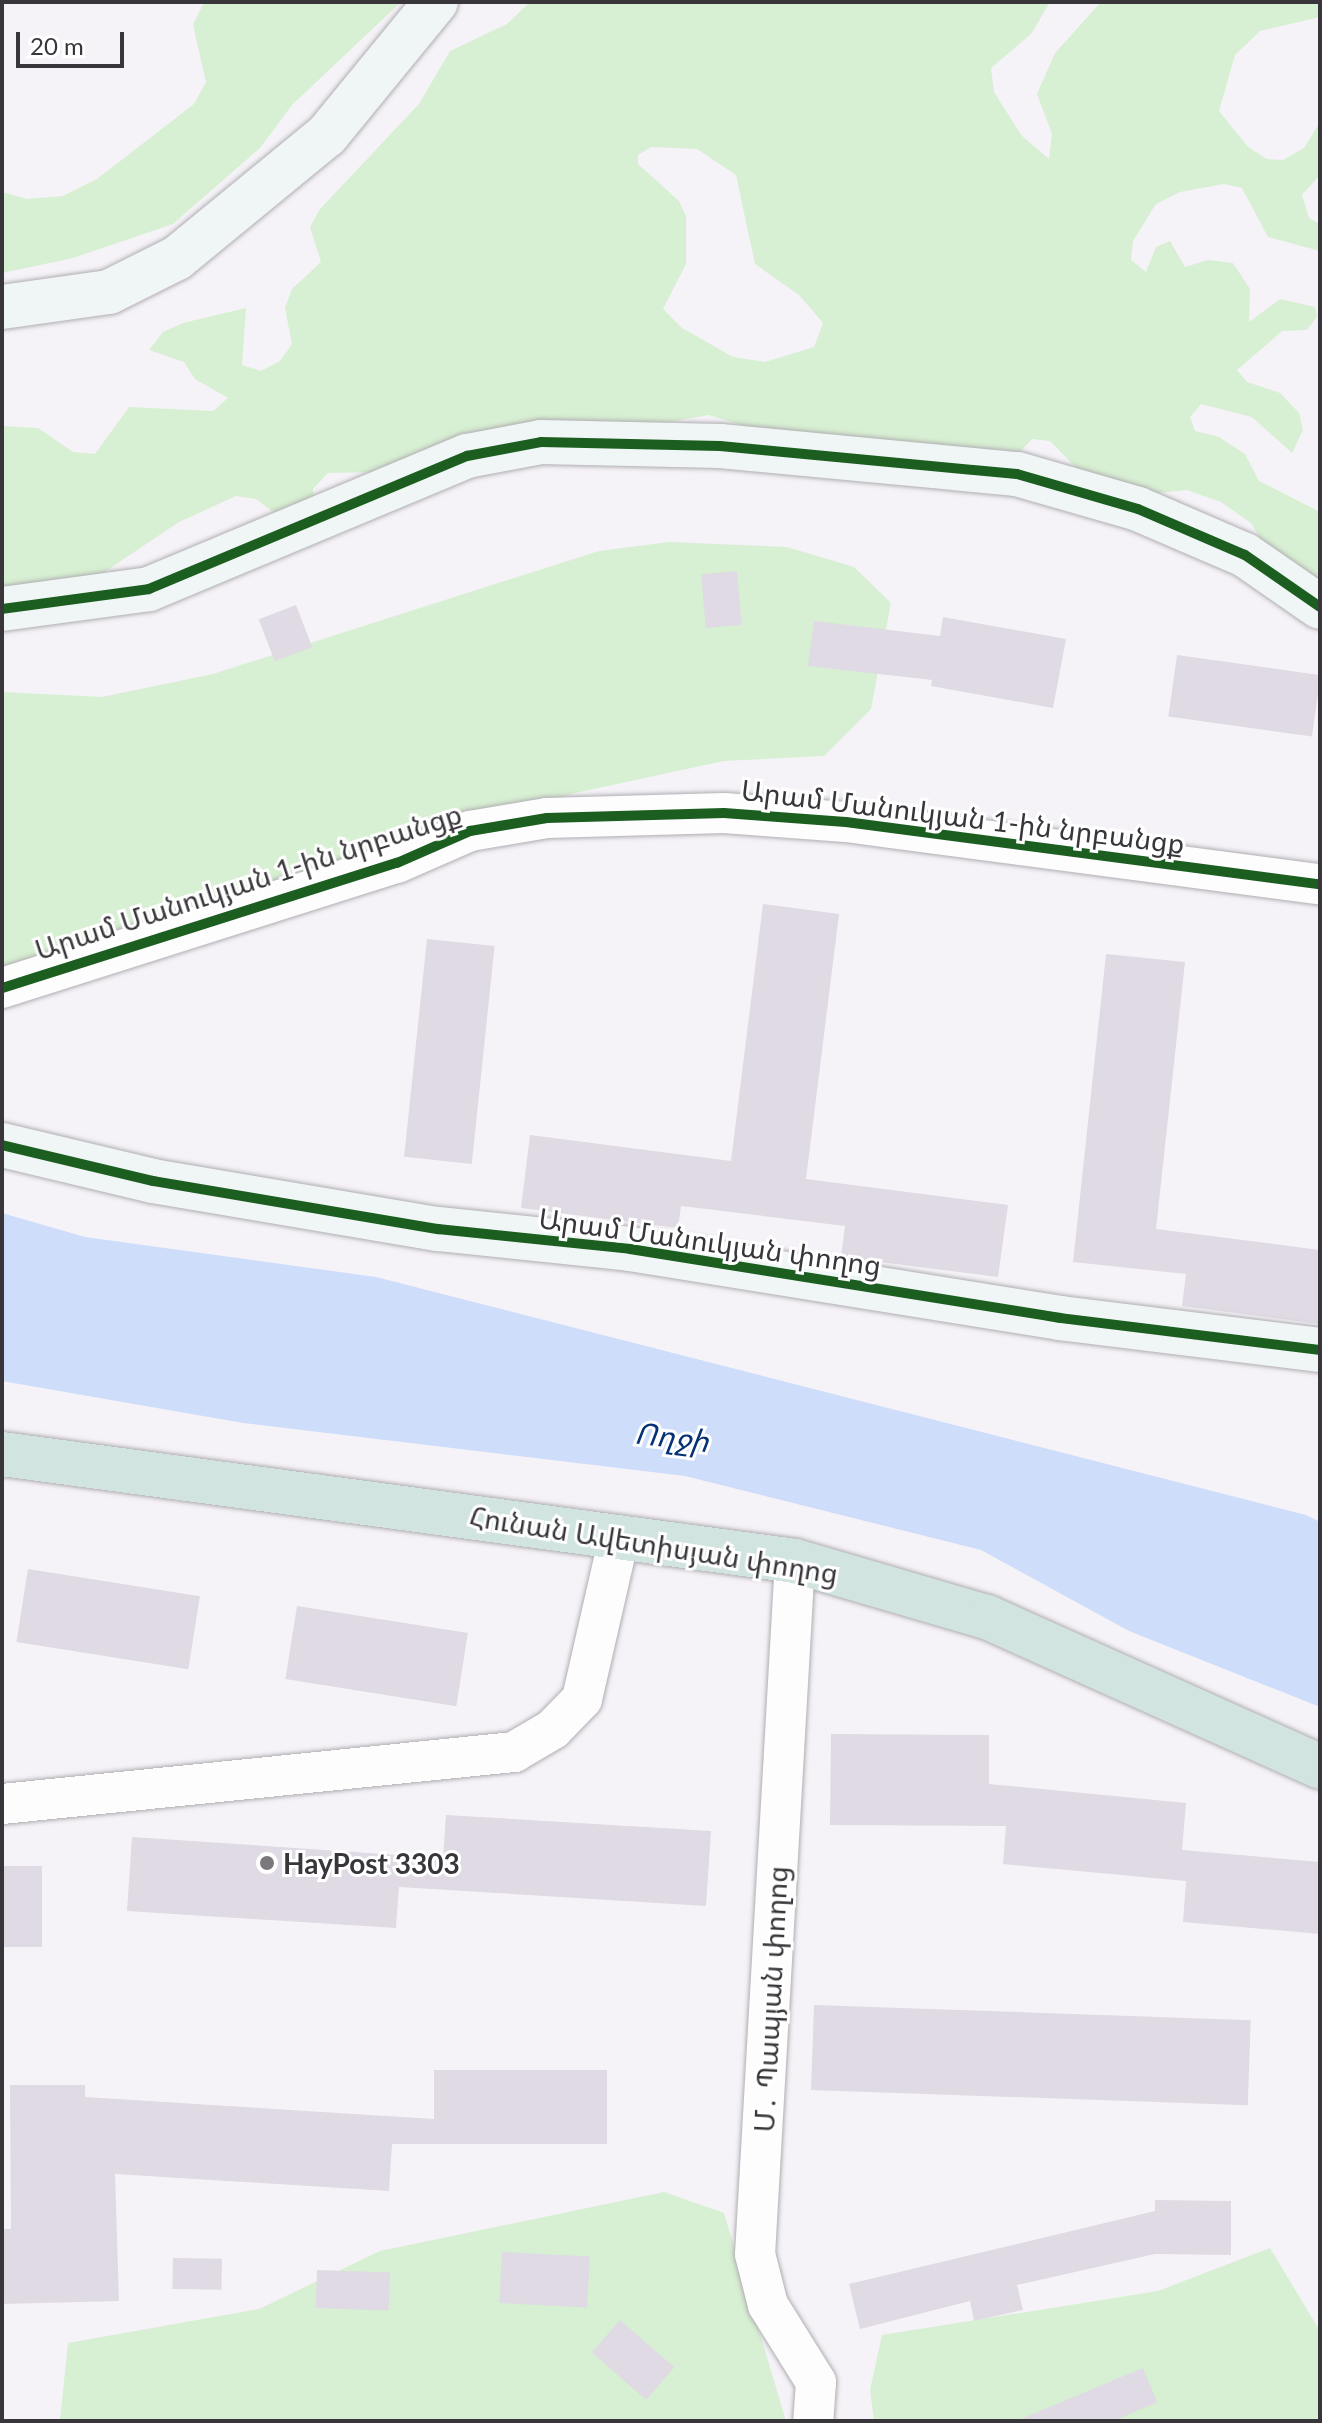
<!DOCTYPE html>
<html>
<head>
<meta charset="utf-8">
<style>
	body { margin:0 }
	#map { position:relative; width:1322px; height:2423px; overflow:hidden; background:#f6f3f8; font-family:Lato,"Noto Sans Armenian",sans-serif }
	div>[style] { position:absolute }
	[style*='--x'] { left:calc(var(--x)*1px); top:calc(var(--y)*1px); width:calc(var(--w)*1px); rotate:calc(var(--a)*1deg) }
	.green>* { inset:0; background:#d7efd2 }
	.water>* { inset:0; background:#cedefa }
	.building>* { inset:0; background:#dfdae3; transform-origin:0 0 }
	.roads { filter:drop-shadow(0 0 2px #b0aeb2) drop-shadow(0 0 2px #b0aeb2) }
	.street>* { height:40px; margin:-20px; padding:0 20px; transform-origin:20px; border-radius:20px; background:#fefdfe }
	.secondary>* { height:44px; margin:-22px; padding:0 22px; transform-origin:22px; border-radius:22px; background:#f0f6f5 }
	.highway>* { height:44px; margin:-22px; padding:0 22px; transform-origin:22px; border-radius:22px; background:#d1e4e0 }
	.cycleway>* { height:10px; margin:-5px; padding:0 5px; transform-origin:5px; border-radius:5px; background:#1b5e20 }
	.dots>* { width:22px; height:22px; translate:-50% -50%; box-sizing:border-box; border:4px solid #fff; border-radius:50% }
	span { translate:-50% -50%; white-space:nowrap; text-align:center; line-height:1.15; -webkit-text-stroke:6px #fff; paint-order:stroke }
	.street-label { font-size:28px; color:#38363a }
	.poi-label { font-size:28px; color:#38363a; font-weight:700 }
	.left { translate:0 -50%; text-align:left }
	.water-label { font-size:30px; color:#053177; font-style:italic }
	.frame { position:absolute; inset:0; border:4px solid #38363a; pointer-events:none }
	.scale { position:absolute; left:16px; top:32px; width:108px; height:36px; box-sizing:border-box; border:4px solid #38363a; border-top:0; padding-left:10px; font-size:24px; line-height:28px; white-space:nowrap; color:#38363a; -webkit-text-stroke:6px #fff; paint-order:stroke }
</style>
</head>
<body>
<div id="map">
	<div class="green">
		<div style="clip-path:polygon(204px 2px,401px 2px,292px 105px,260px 148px,173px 224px,73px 258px,2px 273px,2px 192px,27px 199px,63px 196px,97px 179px,194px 104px,206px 82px,193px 25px)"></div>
		<div style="clip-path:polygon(evenodd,530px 2px,1050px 2px,1031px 34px,991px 68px,994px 92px,1022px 136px,1049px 159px,1052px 134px,1037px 94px,1055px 53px,1101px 2px,1320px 2px,1320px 17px,1260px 31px,1235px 55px,1219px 111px,1248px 147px,1267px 159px,1283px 160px,1304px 148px,1320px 122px,1320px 175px,1302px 195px,1309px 218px,1320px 224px,1320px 251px,1268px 237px,1242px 188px,1224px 184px,1180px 192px,1156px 204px,1133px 241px,1131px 260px,1146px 272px,1156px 247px,1170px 241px,1185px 267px,1208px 260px,1233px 263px,1250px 289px,1249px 322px,1280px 299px,1315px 307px,1317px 316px,1307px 330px,1282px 331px,1237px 370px,1247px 382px,1280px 393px,1299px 413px,1303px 430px,1292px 453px,1252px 417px,1201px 404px,1190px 417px,1195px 431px,1219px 437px,1245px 454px,1259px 481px,1320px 512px,1320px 588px,1270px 555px,1251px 523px,1221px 502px,1187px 490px,1149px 494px,1091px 483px,1050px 441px,1032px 439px,1007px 465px,801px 444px,709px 415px,380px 472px,328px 473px,313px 489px,315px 509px,286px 522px,256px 499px,236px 496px,179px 522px,94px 579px,2px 604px,2px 426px,38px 428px,73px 452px,95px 454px,129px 407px,213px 411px,228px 398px,195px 379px,184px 362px,149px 350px,163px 332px,183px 323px,246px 308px,242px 365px,261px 371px,280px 361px,292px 344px,285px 308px,292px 289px,321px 262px,310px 227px,320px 209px,419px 104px,450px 51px,507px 24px,530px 2px,651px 147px,697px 149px,736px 175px,755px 264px,799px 295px,823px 323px,814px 347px,765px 362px,733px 357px,682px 328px,663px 309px,686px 264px,686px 216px,679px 201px,638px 164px,638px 155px,651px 147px)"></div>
		<div style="clip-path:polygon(669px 542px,787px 547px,854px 567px,891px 603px,871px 709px,824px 756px,724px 761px,575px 793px,2px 976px,2px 692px,102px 697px,213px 674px,599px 551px)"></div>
		<div style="clip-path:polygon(664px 2192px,724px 2213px,786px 2421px,55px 2421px,60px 2420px,68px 2343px,259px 2309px,380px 2251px)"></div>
		<div style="clip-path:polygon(1270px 2248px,1320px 2331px,1320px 2421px,874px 2421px,870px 2390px,882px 2335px,1158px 2291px)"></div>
	</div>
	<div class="water">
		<div style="clip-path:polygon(2px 1213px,85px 1237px,376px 1277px,1306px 1515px,1320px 1522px,1320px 1707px,1129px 1631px,981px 1550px,685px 1476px,243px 1423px,2px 1381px)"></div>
	</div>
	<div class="building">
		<div style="left:737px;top:571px;width:54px;height:36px;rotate:85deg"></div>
		<div style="left:296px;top:605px;width:45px;height:40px;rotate:69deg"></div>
		<div style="clip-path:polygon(943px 617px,1066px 639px,1053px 708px,931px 686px,932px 680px,808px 666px,814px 621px,940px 636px)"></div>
		<div style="left:1177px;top:655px;width:145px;height:62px;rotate:8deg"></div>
		<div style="clip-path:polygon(763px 904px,839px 914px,806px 1179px,1008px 1205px,998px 1277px,841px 1257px,845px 1226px,681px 1206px,678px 1228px,521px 1208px,530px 1135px,731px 1161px)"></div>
		<div style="left:427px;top:939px;width:68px;height:219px;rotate:6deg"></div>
		<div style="clip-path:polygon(1106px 954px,1185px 962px,1156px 1229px,1320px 1250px,1320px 1324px,1182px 1306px,1186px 1274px,1073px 1262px)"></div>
		<div style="left:28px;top:1569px;width:174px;height:74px;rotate:9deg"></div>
		<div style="left:297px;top:1606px;width:173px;height:74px;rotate:9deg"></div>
		<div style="clip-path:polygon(831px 1734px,989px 1735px,989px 1784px,1186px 1803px,1182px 1850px,1320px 1862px,1320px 1934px,1183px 1922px,1186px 1881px,1003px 1864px,1006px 1826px,830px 1825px)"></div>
		<div style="clip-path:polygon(446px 1815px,711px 1831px,706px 1906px,399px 1887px,396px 1928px,127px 1911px,132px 1837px,443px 1858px)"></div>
		<div style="left:2px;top:1866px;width:40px;height:81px"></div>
		<div style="left:814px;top:2005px;width:437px;height:85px;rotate:2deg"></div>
		<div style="clip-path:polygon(434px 2070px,607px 2070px,607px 2144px,392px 2144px,389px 2191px,115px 2174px,119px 2301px,2px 2304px,2px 2229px,11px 2229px,10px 2085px,85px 2085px,85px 2097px,434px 2119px)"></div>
		<div style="clip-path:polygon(1155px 2200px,1231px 2201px,1231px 2255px,1155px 2254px,1017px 2285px,1023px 2310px,974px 2321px,970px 2301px,860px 2329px,849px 2284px,1155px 2211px)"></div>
		<div style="left:502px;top:2252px;width:88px;height:51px;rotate:3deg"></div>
		<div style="left:173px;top:2258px;width:49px;height:31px;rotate:1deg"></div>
		<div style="left:317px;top:2270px;width:73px;height:38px;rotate:2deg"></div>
		<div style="left:620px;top:2320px;width:72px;height:43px;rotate:41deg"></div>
		<div style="clip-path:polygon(1143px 2368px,1157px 2402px,1114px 2421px,1016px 2421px)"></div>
	</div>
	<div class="roads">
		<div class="street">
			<div style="--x:2;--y:988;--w:414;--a:-17.6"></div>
			<div style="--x:397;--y:863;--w:80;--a:-23.7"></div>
			<div style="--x:470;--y:831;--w:78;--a:-9.6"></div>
			<div style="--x:547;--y:818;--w:177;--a:-1.6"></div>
			<div style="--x:724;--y:813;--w:122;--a:4.2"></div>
			<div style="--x:846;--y:822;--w:478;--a:7.5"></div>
			<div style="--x:795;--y:1561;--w:694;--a:93.3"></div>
			<div style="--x:755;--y:2254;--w:53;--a:75.7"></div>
			<div style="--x:768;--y:2305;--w:91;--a:58.1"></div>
			<div style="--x:816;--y:2382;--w:39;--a:94"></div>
			<div style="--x:2;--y:1804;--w:515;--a:-5.8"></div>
			<div style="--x:514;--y:1752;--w:45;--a:-30.5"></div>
			<div style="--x:553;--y:1729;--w:42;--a:-46"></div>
			<div style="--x:582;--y:1699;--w:166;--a:-77.1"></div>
		</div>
		<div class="secondary">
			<div style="--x:2;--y:307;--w:108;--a:-8"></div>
			<div style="--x:109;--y:292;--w:76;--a:-26.6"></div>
			<div style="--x:177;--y:258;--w:194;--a:-39.4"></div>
			<div style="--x:327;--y:135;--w:172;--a:-50.7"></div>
			<div style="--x:2;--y:609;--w:148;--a:-7.7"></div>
			<div style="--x:149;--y:589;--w:345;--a:-22.7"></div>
			<div style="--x:467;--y:456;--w:75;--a:-10.7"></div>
			<div style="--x:541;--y:442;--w:179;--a:1.3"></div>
			<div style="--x:720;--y:446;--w:298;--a:5.4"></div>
			<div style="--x:1017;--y:474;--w:126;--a:16.1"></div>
			<div style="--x:1138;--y:509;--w:116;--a:23.3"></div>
			<div style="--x:1245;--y:555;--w:91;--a:34.7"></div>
			<div style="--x:2;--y:1145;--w:155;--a:13.4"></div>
			<div style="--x:153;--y:1181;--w:289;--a:9.6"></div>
			<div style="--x:438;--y:1229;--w:193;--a:5.9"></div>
			<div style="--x:630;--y:1249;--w:436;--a:9.1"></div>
			<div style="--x:1060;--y:1318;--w:262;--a:7"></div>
		</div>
		<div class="highway">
			<div style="--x:2;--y:1454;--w:800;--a:7.68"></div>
			<div style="--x:795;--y:1561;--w:200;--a:16.3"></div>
			<div style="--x:987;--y:1617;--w:365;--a:24.2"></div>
		</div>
	</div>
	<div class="cycleway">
		<div style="--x:2;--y:609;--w:148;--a:-7.7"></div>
		<div style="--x:149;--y:589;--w:345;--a:-22.7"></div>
		<div style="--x:467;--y:456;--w:75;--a:-10.7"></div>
		<div style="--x:541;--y:442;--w:179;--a:1.3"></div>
		<div style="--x:720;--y:446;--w:298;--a:5.4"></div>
		<div style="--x:1017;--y:474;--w:126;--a:16.1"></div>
		<div style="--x:1138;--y:509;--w:116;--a:23.3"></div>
		<div style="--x:1245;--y:555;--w:91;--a:34.7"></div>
		<div style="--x:2;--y:988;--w:414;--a:-17.6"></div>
		<div style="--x:397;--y:863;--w:80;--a:-23.7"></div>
		<div style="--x:470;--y:831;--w:78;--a:-9.6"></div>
		<div style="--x:547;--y:818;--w:177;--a:-1.6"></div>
		<div style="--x:724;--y:813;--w:122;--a:4.2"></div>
		<div style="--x:846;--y:822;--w:478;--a:7.5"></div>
		<div style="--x:2;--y:1145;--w:155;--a:13.4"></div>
		<div style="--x:153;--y:1181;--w:289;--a:9.6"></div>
		<div style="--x:438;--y:1229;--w:193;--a:5.9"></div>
		<div style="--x:630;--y:1249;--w:436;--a:9.1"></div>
		<div style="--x:1060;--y:1318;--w:262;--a:7"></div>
	</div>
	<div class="dots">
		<div style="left:267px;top:1863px;background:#7a787c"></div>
	</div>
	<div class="street-label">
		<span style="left:963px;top:816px;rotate:7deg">Արամ Մանուկյան 1-ին նրբանցք</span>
		<span style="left:248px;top:881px;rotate:-18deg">Արամ Մանուկյան 1-ին նրբանցք</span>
		<span style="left:710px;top:1241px;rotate:8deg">Արամ Մանուկյան փողոց</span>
		<span style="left:654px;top:1544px;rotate:9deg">Հունան Ավետիսյան փողոց</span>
		<span style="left:770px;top:1999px;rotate:-87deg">Մ․ Պապյան փողոց</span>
	</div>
	<div class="poi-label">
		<span class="left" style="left:283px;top:1863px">HayPost 3303</span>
	</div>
	<div class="water-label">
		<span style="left:672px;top:1436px;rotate:7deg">Ողջի</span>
	</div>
	<div class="frame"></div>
	<div class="scale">20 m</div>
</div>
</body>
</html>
